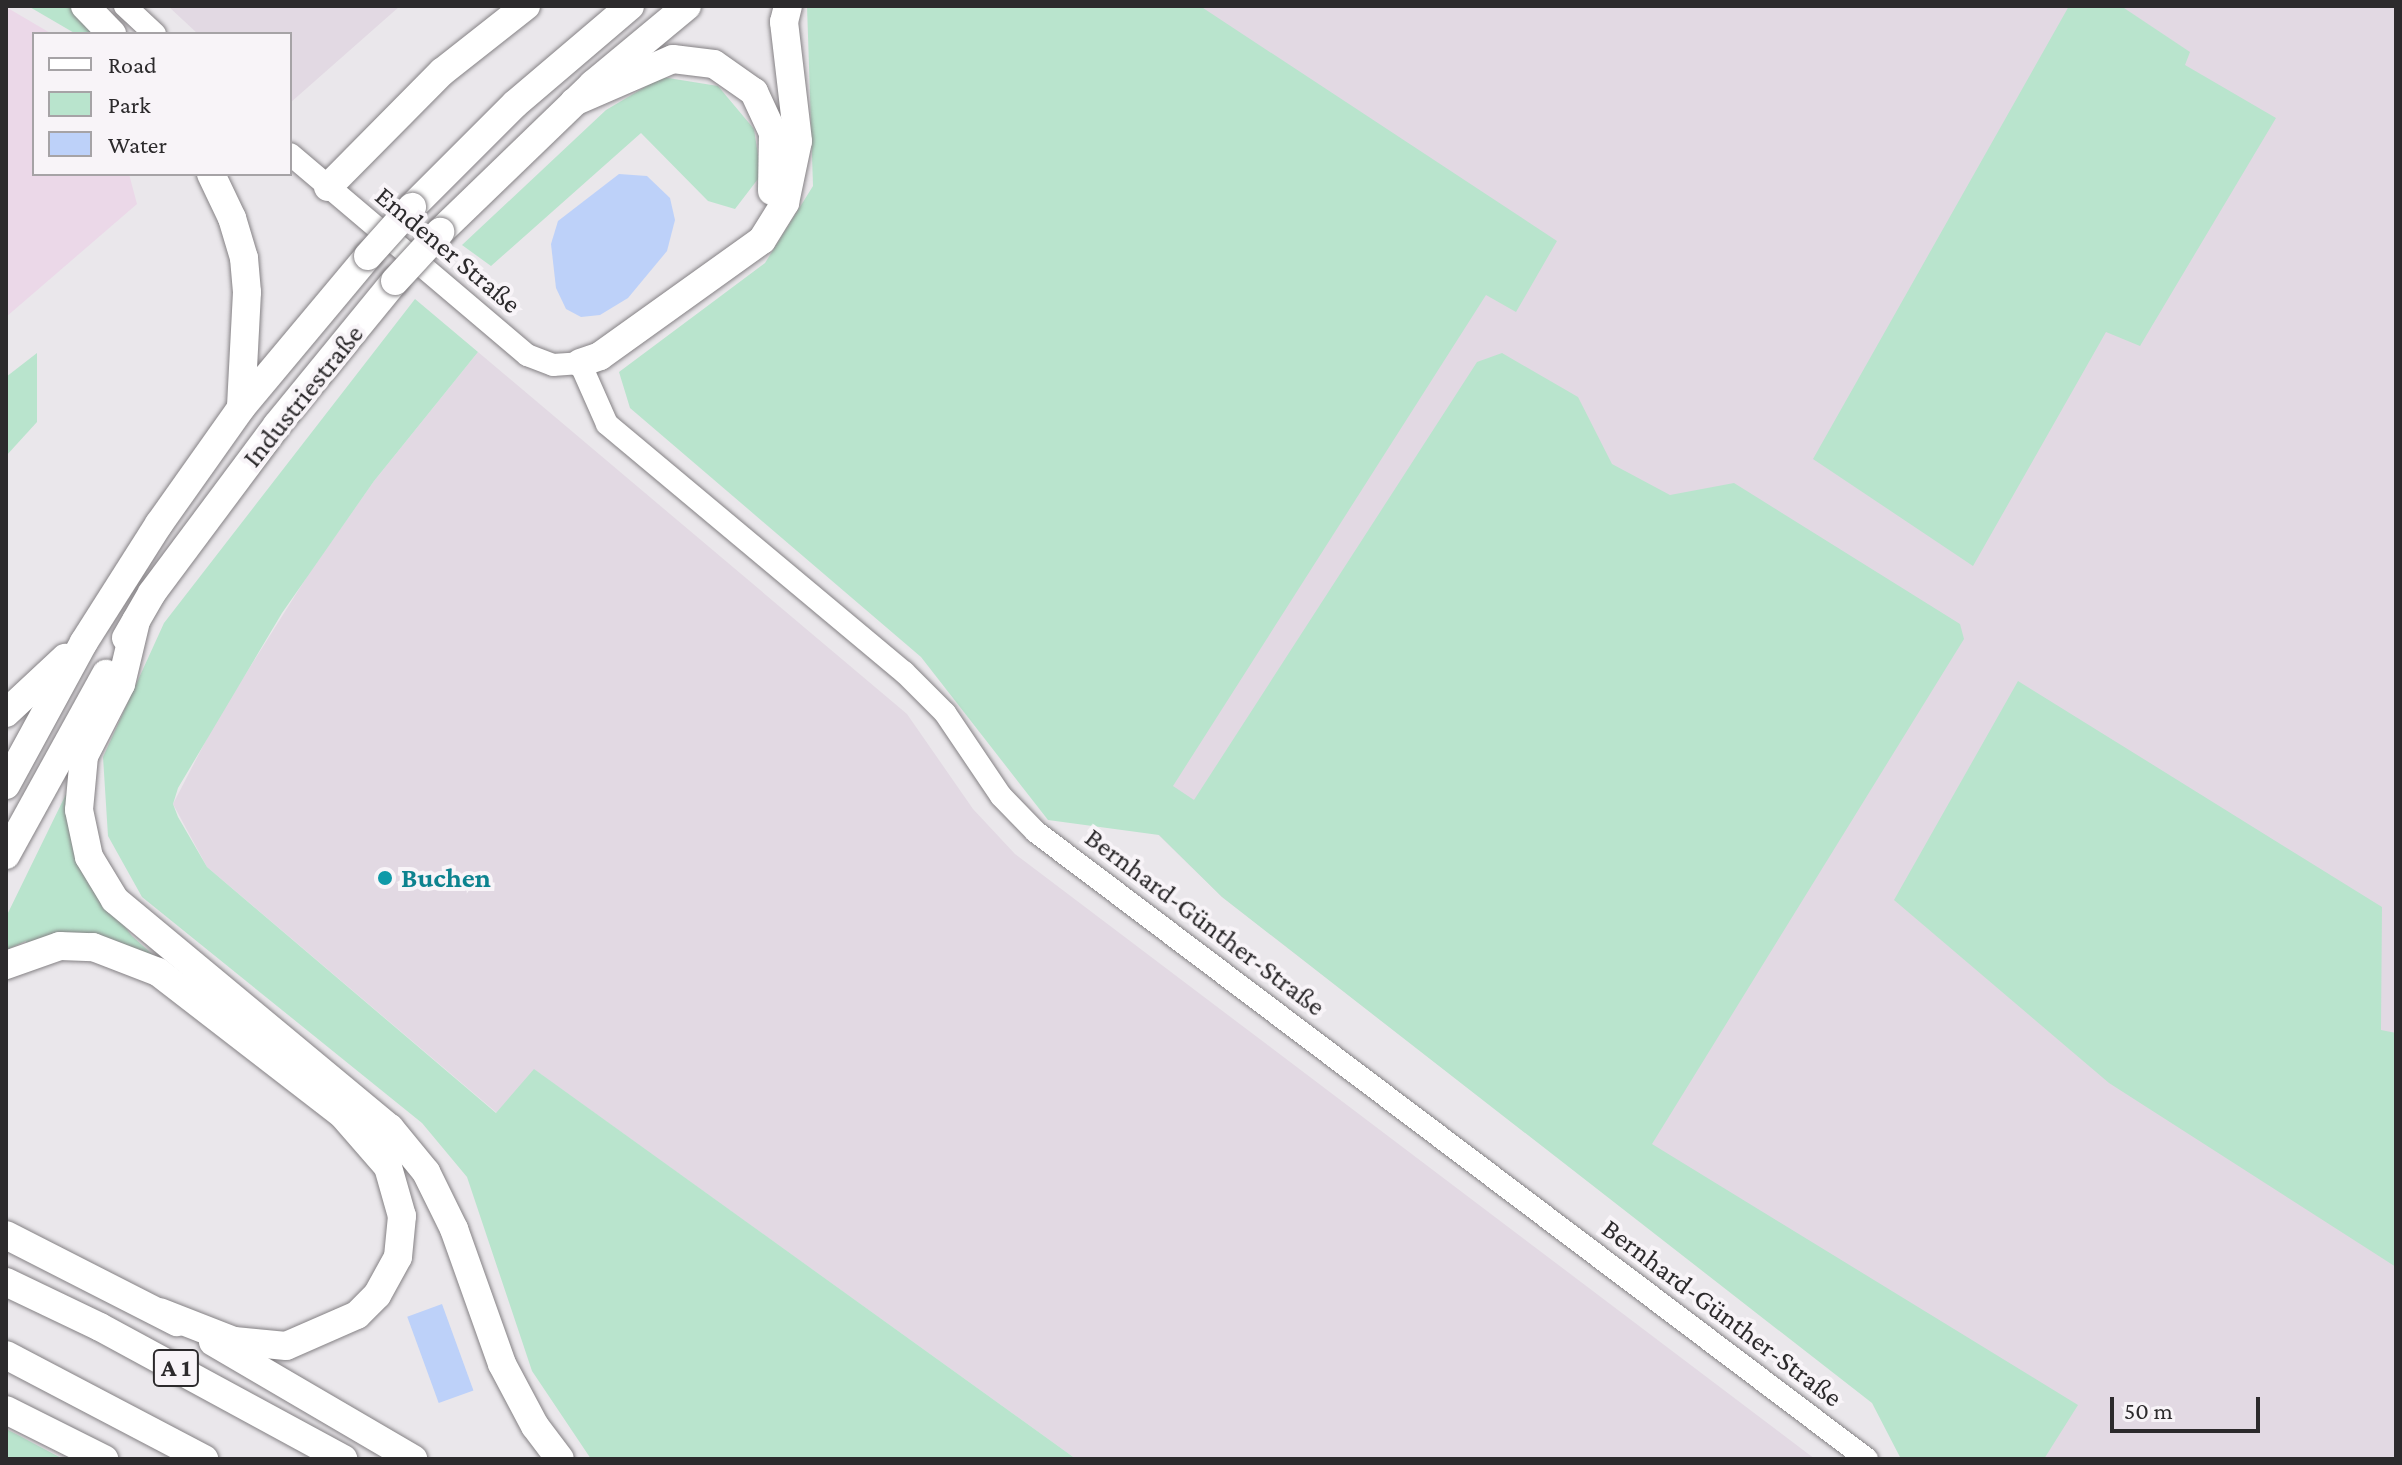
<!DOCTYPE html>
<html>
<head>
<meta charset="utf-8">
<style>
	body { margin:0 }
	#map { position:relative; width:2402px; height:1465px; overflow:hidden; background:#eae7eb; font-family:"Crimson Pro",serif }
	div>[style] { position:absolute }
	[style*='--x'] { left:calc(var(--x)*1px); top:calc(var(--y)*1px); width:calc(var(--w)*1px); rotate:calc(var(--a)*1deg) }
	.commercial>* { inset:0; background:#ebd8e8 }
	.built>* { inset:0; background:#e2d9e3 }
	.green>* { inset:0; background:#b9e4cd }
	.water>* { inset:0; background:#bdd1f9; transform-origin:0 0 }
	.roads { filter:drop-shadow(0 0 2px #848184) drop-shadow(0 0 2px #848184) }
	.secondary>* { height:22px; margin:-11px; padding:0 11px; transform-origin:11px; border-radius:11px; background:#fff }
	.highway>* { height:28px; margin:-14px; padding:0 14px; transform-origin:14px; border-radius:14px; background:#fff }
	.bridges { filter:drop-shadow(0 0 2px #848184) drop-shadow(0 0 2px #848184) }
	.highway-bridge>* { height:28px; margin:-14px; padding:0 14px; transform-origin:14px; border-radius:14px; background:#fff }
	.dots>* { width:22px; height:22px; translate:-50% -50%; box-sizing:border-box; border:4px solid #f8f4f8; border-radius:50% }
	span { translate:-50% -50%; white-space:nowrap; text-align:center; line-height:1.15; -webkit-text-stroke:8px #f8f4f8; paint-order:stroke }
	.shield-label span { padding:2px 6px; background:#f8f4f8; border:2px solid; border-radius:6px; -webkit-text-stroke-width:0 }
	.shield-label { font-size:26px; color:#2c2a2c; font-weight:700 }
	.street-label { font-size:28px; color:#2c2a2c }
	.culture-label { font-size:28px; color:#0d838f; font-weight:700 }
	.left { translate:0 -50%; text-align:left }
	.frame { position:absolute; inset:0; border:8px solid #2c2a2c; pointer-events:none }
	.legend { position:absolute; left:32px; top:32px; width:260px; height:144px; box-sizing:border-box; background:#f8f4f8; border:2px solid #a6a3a6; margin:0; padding:10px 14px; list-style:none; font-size:24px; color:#2c2a2c }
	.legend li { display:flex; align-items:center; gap:16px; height:40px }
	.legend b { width:40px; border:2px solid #a6a3a6 }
	.scale { position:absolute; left:2110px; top:1397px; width:150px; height:36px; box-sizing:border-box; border:4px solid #2c2a2c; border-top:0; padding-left:10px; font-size:24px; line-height:28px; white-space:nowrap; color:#2c2a2c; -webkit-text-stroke:6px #f8f4f8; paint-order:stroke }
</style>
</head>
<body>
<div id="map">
	<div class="commercial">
		<div style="clip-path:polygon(6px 7px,52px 34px,34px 34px,34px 174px,129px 174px,137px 204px,6px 317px)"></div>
	</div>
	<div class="built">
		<div style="clip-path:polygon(168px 6px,400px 6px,290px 103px,290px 34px,198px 34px)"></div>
		<div style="clip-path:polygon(889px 6px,2396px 6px,2396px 1459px,1946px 1459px,1222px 897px,873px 556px)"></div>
		<div style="clip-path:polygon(478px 352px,907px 714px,973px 809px,1015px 854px,1815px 1459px,1076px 1459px,535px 1070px,497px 1113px,207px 867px,173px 804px,216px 721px,308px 575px,374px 481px)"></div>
	</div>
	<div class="green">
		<div style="clip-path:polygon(28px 6px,71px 6px,101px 34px,76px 34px)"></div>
		<div style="clip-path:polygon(807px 6px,1200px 6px,1557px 241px,1516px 312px,1486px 295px,1173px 786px,1194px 800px,1477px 362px,1502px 353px,1578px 397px,1612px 464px,1670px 495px,1734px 483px,1960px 624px,1964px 639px,1652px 1144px,2078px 1405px,2044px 1459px,1901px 1459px,1872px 1403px,1222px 897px,1159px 835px,1048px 820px,921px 657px,630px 408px,619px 372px,765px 263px,813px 186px)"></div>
		<div style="clip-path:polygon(2069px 6px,2121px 6px,2190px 52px,2185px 65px,2276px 118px,2140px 346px,2106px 332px,1973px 566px,1813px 459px)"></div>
		<div style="clip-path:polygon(662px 77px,718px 86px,754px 129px,761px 175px,735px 209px,708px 201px,641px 133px,491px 266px,462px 245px,606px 110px)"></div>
		<div style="clip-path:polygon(415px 299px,478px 352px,374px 481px,282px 613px,178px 788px,173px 804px,178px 817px,207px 867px,496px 1113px,534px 1069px,1076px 1459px,591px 1459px,532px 1371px,467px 1177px,422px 1123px,142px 897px,108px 836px,103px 757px,164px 623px)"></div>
		<div style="clip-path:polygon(37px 353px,37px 422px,6px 456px,6px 377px)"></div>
		<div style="clip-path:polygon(2018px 681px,2382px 907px,2381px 1030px,2396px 1033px,2396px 1267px,2109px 1083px,1894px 900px)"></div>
		<div style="clip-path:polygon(69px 788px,92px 884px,132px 936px,162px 963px,27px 945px,26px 941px,6px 950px,6px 917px)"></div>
		<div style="clip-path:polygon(6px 1429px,18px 1435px,63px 1459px,6px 1459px)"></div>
	</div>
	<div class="water">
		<div style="clip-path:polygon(619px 174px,647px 176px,670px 198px,675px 220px,667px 251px,628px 298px,600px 315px,581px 317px,566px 309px,556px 288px,551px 244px,558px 221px)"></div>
		<div style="left:442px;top:1304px;width:92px;height:37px;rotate:70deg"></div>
	</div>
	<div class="roads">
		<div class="secondary">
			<div style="--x:125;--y:6;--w:41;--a:43"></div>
			<div style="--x:290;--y:154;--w:311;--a:40.3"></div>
			<div style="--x:527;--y:355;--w:28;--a:21"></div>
			<div style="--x:553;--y:365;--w:27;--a:-4"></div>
			<div style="--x:580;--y:363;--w:67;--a:66.1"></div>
			<div style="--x:607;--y:424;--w:387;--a:39.9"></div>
			<div style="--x:904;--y:672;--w:58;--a:45"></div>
			<div style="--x:945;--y:713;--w:100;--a:56"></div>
			<div style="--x:1001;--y:796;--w:50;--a:45.8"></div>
			<div style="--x:1036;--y:832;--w:1041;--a:37.04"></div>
		</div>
		<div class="highway">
			<div style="--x:85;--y:6;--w:39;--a:46"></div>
			<div style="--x:574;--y:102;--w:108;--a:-23.5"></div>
			<div style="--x:673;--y:59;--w:41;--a:7"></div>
			<div style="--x:714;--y:64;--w:49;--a:35"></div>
			<div style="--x:754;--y:92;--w:45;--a:65.1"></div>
			<div style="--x:773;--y:133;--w:58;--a:91"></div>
			<div style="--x:211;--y:174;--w:49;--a:64.5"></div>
			<div style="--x:232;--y:218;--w:42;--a:73.3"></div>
			<div style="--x:244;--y:258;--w:34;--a:85"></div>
			<div style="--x:247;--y:292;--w:116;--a:93"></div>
			<div style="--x:328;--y:187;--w:162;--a:-45.3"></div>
			<div style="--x:442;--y:72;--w:107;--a:-38.2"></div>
			<div style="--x:412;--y:207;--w:146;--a:-45"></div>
			<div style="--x:515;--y:104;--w:151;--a:-40.4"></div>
			<div style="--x:440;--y:232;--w:213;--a:-44"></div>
			<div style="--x:593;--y:84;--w:122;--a:-39.7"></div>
			<div style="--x:580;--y:363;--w:21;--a:-19"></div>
			<div style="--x:600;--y:356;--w:199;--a:-35.6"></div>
			<div style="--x:762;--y:240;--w:44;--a:-58.1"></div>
			<div style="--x:785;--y:203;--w:63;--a:-78.2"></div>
			<div style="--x:798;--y:141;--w:120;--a:-96.7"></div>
			<div style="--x:784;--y:22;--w:16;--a:-76"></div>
			<div style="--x:136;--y:621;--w:65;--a:103.4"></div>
			<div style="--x:121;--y:684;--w:81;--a:117.2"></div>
			<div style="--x:84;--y:756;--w:54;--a:95.3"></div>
			<div style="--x:79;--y:810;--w:48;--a:78"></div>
			<div style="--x:89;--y:857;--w:50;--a:58.8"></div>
			<div style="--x:115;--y:900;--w:357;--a:39.7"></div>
			<div style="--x:390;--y:1128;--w:57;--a:50.7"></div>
			<div style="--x:426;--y:1172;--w:64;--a:63.8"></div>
			<div style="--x:454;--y:1229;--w:143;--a:70.4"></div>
			<div style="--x:502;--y:1364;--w:70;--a:62"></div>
			<div style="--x:535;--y:1426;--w:41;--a:52.9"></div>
			<div style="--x:126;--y:638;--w:52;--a:-60"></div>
			<div style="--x:152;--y:593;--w:209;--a:-53.3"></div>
			<div style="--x:277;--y:425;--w:186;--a:-50.7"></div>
			<div style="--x:6;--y:713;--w:81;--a:-43"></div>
			<div style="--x:6;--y:785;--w:163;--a:-61.4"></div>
			<div style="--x:84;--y:642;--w:140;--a:-57.6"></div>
			<div style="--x:159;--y:524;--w:142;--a:-54.7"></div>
			<div style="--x:241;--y:408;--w:198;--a:-50.1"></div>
			<div style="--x:6;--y:855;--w:207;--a:-61.1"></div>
			<div style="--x:6;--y:965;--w:57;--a:-19.4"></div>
			<div style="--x:60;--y:946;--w:33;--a:2"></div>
			<div style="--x:93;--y:947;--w:70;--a:21"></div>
			<div style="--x:158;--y:972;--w:232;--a:37.7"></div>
			<div style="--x:342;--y:1114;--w:70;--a:49"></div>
			<div style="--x:388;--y:1167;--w:51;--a:74.1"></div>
			<div style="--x:402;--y:1216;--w:41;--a:95.6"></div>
			<div style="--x:398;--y:1257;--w:43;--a:118.9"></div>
			<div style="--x:377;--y:1295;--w:28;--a:135"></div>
			<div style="--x:357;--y:1315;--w:77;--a:156.4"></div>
			<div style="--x:286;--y:1346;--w:52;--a:-174.5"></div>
			<div style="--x:234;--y:1341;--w:79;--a:-158.6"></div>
			<div style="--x:6;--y:1235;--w:192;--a:27"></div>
			<div style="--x:6;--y:1282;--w:104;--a:25.6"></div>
			<div style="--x:100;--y:1327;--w:277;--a:28.5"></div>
			<div style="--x:213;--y:1342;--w:232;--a:30.3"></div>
			<div style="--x:6;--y:1355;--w:224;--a:27.7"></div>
			<div style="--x:6;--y:1410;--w:110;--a:26.6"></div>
		</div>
	</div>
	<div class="bridges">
		<div class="highway-bridge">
			<div style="--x:368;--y:256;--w:66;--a:-48.1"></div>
			<div style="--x:395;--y:281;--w:67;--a:-47.4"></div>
		</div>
	</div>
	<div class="dots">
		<div style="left:385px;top:878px;background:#0f9aa8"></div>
	</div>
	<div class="shield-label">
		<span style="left:176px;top:1368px">A 1</span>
	</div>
	<div class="street-label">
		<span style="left:448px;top:250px;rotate:40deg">Emdener Straße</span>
		<span style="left:303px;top:396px;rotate:-51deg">Industriestraße</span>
		<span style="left:1205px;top:922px;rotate:37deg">Bernhard-Günther-Straße</span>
		<span style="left:1722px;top:1313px;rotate:37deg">Bernhard-Günther-Straße</span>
	</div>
	<div class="culture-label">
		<span class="left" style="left:401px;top:878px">Buchen</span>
	</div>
	<div class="frame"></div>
	<ul class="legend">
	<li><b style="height:10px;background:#fff"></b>Road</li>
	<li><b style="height:22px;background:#b9e4cd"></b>Park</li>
	<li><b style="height:22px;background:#bdd1f9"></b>Water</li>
	</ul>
	<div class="scale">50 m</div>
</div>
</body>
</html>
